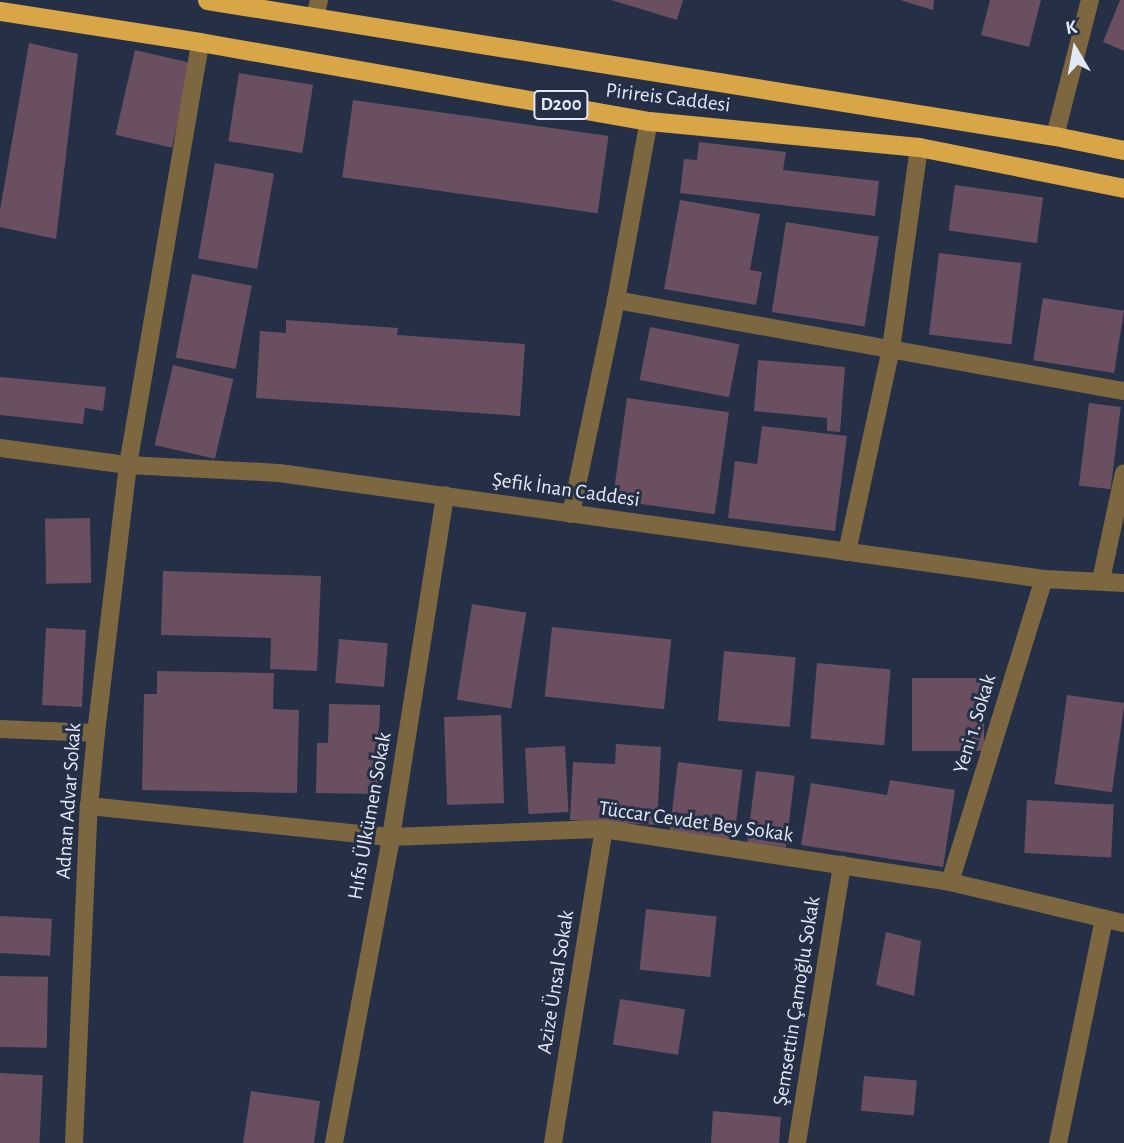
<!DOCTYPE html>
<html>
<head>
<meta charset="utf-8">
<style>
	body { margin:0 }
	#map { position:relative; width:1124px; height:1143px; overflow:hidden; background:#252f46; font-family:"Alegreya Sans",sans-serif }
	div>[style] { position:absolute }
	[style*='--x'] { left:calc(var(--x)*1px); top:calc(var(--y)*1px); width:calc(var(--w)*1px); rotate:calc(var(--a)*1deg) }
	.building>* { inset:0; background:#6a4f61; transform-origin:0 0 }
	.minor>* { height:18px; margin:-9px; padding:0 9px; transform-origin:9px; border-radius:9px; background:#7d6741 }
	.trunk>* { height:19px; margin:-9.5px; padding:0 9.5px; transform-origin:9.5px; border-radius:9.5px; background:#d8a647 }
	span { translate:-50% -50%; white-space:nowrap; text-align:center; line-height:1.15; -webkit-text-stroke:6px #252f46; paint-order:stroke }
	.shield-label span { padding:2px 5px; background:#252f46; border:2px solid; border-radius:5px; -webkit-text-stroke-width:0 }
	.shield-label { font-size:19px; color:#e1e8f7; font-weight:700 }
	.street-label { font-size:21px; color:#e1e8f7 }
	.north { position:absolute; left:1040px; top:14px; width:70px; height:70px; -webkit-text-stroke:5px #252f46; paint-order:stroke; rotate:350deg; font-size:19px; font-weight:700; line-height:28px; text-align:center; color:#e1e8f7 }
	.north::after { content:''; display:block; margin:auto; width:24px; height:32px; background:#e1e8f7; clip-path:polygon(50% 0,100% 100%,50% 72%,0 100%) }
</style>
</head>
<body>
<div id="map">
	<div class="building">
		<div style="clip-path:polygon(611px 0,683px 0,677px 20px)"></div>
		<div style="clip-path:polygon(900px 0,934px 0,933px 10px)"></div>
		<div style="clip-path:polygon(990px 0,1041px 0,1029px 47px,981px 35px)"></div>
		<div style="clip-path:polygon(1120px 0,1124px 0,1124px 51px,1103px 42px)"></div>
		<div style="clip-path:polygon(29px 43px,78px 54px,56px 239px,0 227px,0 210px)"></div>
		<div style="left:135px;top:50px;width:58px;height:87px;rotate:13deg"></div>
		<div style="left:239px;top:73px;width:75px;height:69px;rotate:9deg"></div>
		<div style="left:353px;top:100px;width:258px;height:78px;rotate:8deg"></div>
		<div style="clip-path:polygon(699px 142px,786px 152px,783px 170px,879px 181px,875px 216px,680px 193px,684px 159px,697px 160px)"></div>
		<div style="left:215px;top:163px;width:60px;height:97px;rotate:10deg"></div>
		<div style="left:955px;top:185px;width:89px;height:46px;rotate:8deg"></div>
		<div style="clip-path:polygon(680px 200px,760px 214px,750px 270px,762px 272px,756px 305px,664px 289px)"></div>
		<div style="left:786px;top:222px;width:94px;height:91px;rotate:9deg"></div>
		<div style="left:939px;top:253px;width:83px;height:82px;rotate:7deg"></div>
		<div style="left:192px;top:274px;width:61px;height:85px;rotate:11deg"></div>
		<div style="left:1043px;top:298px;width:82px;height:63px;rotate:9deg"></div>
		<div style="clip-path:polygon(286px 320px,398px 328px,397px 335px,525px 344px,520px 416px,256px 398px,260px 331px,286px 333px)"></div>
		<div style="left:650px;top:327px;width:91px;height:54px;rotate:11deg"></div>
		<div style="clip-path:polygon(758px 360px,845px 367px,840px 432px,827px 431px,827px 418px,754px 411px)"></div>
		<div style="left:173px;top:365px;width:62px;height:82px;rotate:13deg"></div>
		<div style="clip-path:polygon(0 377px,106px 387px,103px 411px,85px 408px,83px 424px,0 415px)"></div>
		<div style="left:627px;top:398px;width:103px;height:103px;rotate:8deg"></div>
		<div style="left:1089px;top:403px;width:32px;height:83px;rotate:7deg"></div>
		<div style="clip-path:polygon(762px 426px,847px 436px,835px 531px,728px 518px,735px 461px,757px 464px)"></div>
		<div style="left:90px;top:518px;width:65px;height:45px;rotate:89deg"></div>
		<div style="clip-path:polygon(163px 571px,321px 576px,317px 671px,270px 669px,271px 638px,161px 635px)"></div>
		<div style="left:472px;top:604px;width:55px;height:97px;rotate:9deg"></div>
		<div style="left:552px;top:627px;width:120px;height:70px;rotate:6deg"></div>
		<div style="left:46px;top:628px;width:40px;height:77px;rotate:3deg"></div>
		<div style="left:339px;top:639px;width:49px;height:44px;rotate:5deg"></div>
		<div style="left:724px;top:651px;width:72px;height:70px;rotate:5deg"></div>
		<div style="left:817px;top:663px;width:74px;height:76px;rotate:5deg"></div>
		<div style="clip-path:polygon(157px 671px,274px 673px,273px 709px,299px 710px,297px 793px,142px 790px,144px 694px,157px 694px)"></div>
		<div style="left:912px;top:678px;width:72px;height:73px"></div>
		<div style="left:1067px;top:695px;width:58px;height:90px;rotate:8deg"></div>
		<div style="clip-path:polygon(329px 704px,380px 705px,378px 794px,316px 793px,317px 743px,328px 743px)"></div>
		<div style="left:501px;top:715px;width:88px;height:57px;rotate:88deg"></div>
		<div style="clip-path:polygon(616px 744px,661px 747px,657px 825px,570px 820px,573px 762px,615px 764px)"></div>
		<div style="left:565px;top:746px;width:66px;height:40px;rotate:87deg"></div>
		<div style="left:678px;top:762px;width:65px;height:71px;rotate:7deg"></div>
		<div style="left:756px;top:771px;width:39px;height:72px;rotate:7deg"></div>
		<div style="clip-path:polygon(890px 780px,955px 790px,943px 867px,801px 845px,811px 783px,887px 795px)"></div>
		<div style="left:1027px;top:800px;width:87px;height:53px;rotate:3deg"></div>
		<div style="left:646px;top:909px;width:71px;height:61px;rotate:6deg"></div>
		<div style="left:0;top:916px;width:52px;height:37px;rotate:3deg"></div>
		<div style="clip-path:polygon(886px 932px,921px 941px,914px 996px,876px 985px)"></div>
		<div style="left:0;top:976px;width:48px;height:71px;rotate:1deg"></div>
		<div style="left:620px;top:999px;width:66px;height:46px;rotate:9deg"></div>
		<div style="left:0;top:1073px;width:43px;height:70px;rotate:3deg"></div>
		<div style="left:864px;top:1076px;width:53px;height:35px;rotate:5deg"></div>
		<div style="clip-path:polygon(251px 1091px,320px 1101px,314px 1143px,243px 1143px)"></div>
		<div style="clip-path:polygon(713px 1111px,781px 1117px,779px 1143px,711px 1143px)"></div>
	</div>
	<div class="minor">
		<div style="--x:315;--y:16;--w:16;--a:-76"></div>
		<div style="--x:1055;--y:136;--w:140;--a:-75.6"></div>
		<div style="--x:616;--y:300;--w:516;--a:10.16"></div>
		<div style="--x:0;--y:448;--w:129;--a:7.6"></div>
		<div style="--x:128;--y:465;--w:151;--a:3"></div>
		<div style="--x:279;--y:473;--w:772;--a:7.89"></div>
		<div style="--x:1044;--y:579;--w:80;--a:2.9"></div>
		<div style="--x:571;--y:514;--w:219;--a:-78.1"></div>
		<div style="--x:616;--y:300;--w:182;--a:-79.6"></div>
		<div style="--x:847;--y:552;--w:208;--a:-77.8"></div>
		<div style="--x:891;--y:349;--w:204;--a:-82.1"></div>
		<div style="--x:1101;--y:580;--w:109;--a:-77.9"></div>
		<div style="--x:0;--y:729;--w:96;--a:2.4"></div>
		<div style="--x:89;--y:806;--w:304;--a:5.9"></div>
		<div style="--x:391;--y:837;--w:213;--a:-2.2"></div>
		<div style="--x:604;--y:829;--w:350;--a:8.7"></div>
		<div style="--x:950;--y:882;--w:179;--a:13.3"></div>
		<div style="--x:950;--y:882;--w:317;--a:-72.8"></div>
		<div style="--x:74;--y:1143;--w:337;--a:-87.5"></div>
		<div style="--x:89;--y:806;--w:73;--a:-84.5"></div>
		<div style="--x:96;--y:733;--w:270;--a:-83.2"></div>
		<div style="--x:128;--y:465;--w:429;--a:-80.3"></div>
		<div style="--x:334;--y:1143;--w:311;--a:-79.4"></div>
		<div style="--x:391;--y:837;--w:346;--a:-81"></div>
		<div style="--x:553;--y:1143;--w:318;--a:-80.8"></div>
		<div style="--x:797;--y:1143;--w:282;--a:-80.8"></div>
		<div style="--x:1058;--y:1143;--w:229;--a:-78.4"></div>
	</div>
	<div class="trunk">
		<div style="--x:207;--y:0;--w:859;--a:9.11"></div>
		<div style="--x:1055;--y:136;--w:70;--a:11.5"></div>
		<div style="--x:0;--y:11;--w:202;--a:8.8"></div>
		<div style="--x:200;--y:42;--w:456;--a:10"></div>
		<div style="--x:649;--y:121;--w:271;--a:5.5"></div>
		<div style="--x:919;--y:147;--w:209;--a:11.3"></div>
	</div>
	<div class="shield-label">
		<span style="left:561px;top:105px">D200</span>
	</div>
	<div class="street-label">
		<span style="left:668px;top:98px;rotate:7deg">Pirireis Caddesi</span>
		<span style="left:566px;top:490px;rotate:8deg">Şefik İnan Caddesi</span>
		<span style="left:975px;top:724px;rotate:-73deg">Yeni 1. Sokak</span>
		<span style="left:69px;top:801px;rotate:-86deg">Adnan Advar Sokak</span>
		<span style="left:370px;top:816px;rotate:-80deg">Hıfsı Ülkümen Sokak</span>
		<span style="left:696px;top:822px;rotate:8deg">Tüccar Cevdet Bey Sokak</span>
		<span style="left:556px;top:982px;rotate:-81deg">Azize Ünsal Sokak</span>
		<span style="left:797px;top:1001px;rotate:-81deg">Şemsettin Çamoğlu Sokak</span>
	</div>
	<div class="north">K</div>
</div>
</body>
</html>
